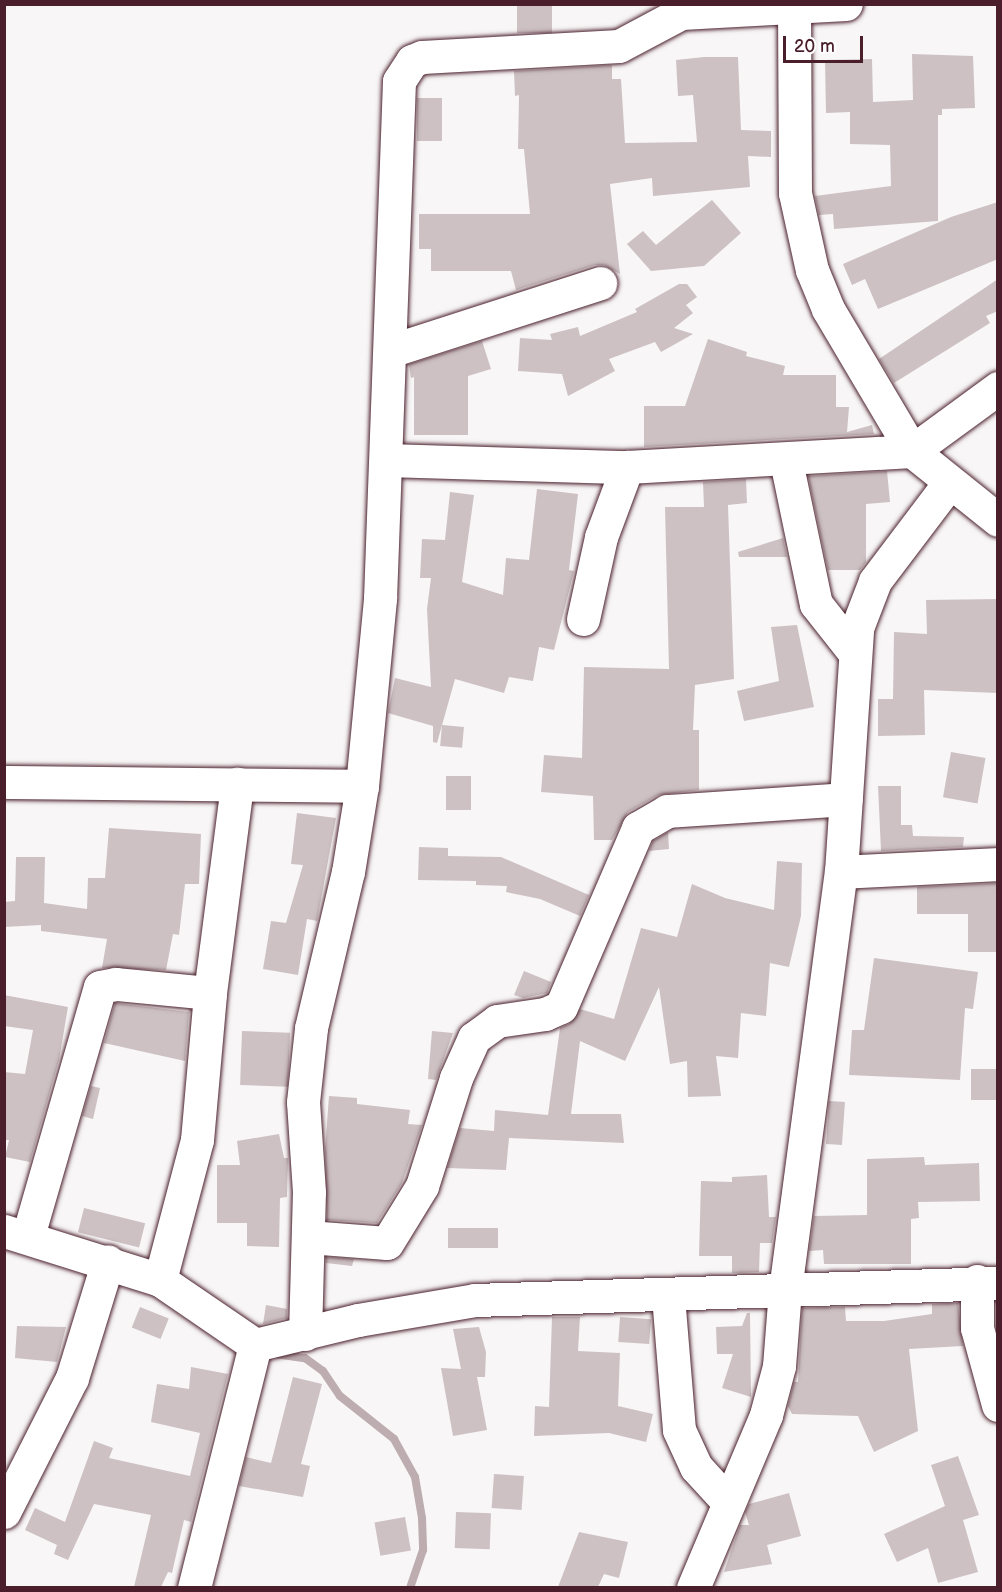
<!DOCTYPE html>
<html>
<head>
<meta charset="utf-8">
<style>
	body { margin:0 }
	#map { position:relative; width:1002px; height:1592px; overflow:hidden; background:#f8f6f7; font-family:"Balsamiq Sans",sans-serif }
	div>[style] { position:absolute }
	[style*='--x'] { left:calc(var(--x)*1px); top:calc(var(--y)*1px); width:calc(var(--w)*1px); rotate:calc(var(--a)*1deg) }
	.stream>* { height:8px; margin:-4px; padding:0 4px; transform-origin:4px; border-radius:4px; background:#bdadb0 }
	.building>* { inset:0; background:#cdc1c4; transform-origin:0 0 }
	.roads { filter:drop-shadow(0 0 2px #4a1f2b) drop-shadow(0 0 2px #4a1f2b) }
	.minor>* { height:33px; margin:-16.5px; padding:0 16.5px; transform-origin:16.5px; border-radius:16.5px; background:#fff }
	span { translate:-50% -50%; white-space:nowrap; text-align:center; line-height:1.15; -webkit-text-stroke:4.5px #fff; paint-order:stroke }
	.frame { position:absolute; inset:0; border:6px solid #4a1f2b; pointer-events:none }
	.scale { position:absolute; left:783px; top:36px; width:80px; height:27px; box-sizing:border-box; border:3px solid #4a1f2b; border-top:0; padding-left:8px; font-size:18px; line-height:21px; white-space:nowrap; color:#4a1f2b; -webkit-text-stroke:4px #fff; paint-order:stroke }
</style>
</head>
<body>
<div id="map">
	<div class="stream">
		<div style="--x:275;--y:1354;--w:30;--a:8"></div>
		<div style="--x:305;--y:1358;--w:22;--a:36"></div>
		<div style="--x:323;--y:1371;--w:30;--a:56"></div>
		<div style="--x:340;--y:1396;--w:69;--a:38.5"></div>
		<div style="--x:394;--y:1439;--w:43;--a:61.1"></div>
		<div style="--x:415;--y:1477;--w:42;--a:80.3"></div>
		<div style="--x:422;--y:1518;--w:32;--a:88"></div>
		<div style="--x:423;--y:1550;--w:40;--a:108.9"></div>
	</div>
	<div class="building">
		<div style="left:517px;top:4px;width:35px;height:29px"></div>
		<div style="clip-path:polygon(912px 54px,973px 56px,975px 108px,942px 109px,942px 115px,938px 115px,938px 221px,834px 229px,833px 214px,819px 215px,815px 196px,891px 186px,890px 145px,850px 144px,850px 112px,826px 113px,825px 60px,872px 59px,873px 102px,913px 100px)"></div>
		<div style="clip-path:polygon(704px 57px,738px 57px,741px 130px,771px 131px,771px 157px,748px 156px,750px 187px,653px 196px,652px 178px,610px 184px,620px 274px,604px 265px,595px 265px,516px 290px,511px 271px,431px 271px,431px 249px,419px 249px,419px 214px,530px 214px,524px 149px,518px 149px,519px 95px,515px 96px,514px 71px,612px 65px,612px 79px,621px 79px,625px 143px,697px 142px,693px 95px,678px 96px,676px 60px)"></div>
		<div style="left:417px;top:98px;width:25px;height:43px"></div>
		<div style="clip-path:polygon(712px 200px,741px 233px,704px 266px,651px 271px,627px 244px,643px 231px,656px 245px)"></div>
		<div style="clip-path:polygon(998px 202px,998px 259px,878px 309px,865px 279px,852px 285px,843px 264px,951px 217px)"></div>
		<div style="clip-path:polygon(998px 279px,998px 311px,986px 316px,990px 323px,894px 383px,879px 359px)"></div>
		<div style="clip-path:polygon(679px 284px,687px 284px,697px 297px,686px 305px,693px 313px,674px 328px,693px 334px,661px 352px,655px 342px,609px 359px,615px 371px,568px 396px,562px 374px,518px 371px,520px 338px,552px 340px,550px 334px,578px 327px,580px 336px,637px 312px,635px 309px)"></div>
		<div style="clip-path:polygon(708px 339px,747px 352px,746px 356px,785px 366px,783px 375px,836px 375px,836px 407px,849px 407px,847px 432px,872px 425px,874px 434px,644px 447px,644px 406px,685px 406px)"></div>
		<div style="clip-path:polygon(482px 341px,491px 369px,468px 376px,468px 435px,414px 435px,414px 377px,411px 378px,409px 364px)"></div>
		<div style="clip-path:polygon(887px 471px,890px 502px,866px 504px,866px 562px,860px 570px,828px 570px,808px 476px)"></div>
		<div style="clip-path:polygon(746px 479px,747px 503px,728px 505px,734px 679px,695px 685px,693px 730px,699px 730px,699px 790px,658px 795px,628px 812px,612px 840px,594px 840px,593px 796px,541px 792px,544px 755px,582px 758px,584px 667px,669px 669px,665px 507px,704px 507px,703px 482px)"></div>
		<div style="clip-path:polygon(537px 489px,578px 494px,569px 570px,574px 571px,554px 650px,539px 647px,533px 681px,509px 677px,504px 693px,455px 679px,437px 743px,433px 742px,433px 726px,388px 713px,395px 678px,431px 687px,427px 609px,431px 578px,420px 578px,422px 539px,445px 540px,450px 492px,474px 495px,462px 582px,503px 595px,506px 558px,529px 560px)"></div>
		<div style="clip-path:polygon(783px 538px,787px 557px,739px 557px,738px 552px)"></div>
		<div style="clip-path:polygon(998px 599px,998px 693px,924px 690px,925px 735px,878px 736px,878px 699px,893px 699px,894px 632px,927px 634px,926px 600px)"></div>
		<div style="clip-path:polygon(797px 625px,814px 707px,744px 721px,737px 691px,779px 681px,771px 627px)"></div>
		<div style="left:442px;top:725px;width:22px;height:21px;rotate:5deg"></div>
		<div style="left:951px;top:752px;width:35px;height:46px;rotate:10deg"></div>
		<div style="left:446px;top:776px;width:25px;height:34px"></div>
		<div style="clip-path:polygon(878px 786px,901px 786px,901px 825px,912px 825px,913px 836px,964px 837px,963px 847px,881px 851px)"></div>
		<div style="clip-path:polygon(297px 813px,336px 818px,317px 921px,307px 919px,298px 975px,263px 969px,271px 921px,286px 923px,303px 865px,291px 864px)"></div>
		<div style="clip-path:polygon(109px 828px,201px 834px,199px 884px,185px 884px,179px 935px,173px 934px,166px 970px,102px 968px,107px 939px,41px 931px,41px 925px,4px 927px,4px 902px,15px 901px,16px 857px,45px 857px,44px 903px,87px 909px,88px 878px,105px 878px)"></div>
		<div style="clip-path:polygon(668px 832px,669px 849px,649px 851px,653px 841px)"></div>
		<div style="clip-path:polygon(419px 847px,448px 848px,448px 856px,501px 857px,589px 895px,580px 916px,540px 899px,506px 892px,507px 886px,476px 885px,476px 881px,418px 880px)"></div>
		<div style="clip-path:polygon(777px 861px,802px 863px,801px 916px,789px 967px,770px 963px,766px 1016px,741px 1013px,738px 1058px,716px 1056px,721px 1096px,688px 1097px,687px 1061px,670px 1064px,659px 987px,625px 1061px,580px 1041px,571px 1114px,621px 1114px,624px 1143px,509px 1138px,506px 1170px,447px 1168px,460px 1128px,494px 1131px,495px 1110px,548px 1115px,560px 1028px,569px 1024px,580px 1009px,614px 1019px,641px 928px,677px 937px,692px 884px,725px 898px,774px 910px)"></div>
		<div style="clip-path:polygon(998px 883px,998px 952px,968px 952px,968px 914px,917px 914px,917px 887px)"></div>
		<div style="clip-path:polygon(874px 958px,978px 972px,973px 1009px,965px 1008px,960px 1080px,849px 1075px,852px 1030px,864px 1030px)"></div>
		<div style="clip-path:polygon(524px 971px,551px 982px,547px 993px,523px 998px,514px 995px)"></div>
		<div style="clip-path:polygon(4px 995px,68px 1007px,59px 1060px,30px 1162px,5px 1157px,9px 1140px,4px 1140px,4px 1072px,25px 1074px,33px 1030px,4px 1026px)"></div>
		<div style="clip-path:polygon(115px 1003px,189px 1012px,185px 1061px,104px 1043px)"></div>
		<div style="left:242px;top:1031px;width:48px;height:54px;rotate:2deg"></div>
		<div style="clip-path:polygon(432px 1031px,453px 1033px,436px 1080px,428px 1079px)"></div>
		<div style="left:998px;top:1069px;width:31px;height:27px;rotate:90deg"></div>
		<div style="clip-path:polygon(91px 1086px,100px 1088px,93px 1119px,82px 1116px)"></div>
		<div style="clip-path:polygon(329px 1096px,357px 1098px,357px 1104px,410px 1110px,408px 1124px,422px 1125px,402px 1183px,377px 1223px,327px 1220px,325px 1150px)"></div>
		<div style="left:829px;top:1101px;width:16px;height:43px;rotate:4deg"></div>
		<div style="clip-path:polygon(279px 1134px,284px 1158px,288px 1158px,287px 1197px,280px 1198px,279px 1247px,247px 1246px,247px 1223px,217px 1223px,217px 1165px,240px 1165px,237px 1141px)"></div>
		<div style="clip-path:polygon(924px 1157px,925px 1165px,979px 1163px,980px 1201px,918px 1202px,919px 1218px,911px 1219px,911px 1264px,824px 1264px,823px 1250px,809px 1251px,814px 1216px,867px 1215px,867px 1159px)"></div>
		<div style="clip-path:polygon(767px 1175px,769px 1217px,776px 1217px,772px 1243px,760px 1243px,759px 1272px,732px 1273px,732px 1256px,699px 1256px,701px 1181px,732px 1182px,732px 1177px)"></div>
		<div style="left:84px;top:1208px;width:63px;height:25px;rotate:14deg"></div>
		<div style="left:448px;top:1228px;width:50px;height:20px"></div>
		<div style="clip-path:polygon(326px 1257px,354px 1259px,352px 1266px,326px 1263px)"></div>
		<div style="clip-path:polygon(958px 1303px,963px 1346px,909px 1349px,918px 1431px,874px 1452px,858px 1416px,792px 1414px,788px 1406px,794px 1382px,798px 1382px,802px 1308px,845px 1307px,846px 1321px,884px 1321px,932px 1314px,932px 1304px)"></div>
		<div style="clip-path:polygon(266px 1305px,287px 1309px,287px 1318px,263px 1324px)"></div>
		<div style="left:140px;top:1307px;width:31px;height:22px;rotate:22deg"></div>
		<div style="clip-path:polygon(747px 1313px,750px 1313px,751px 1397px,722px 1388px,733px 1354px,717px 1354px,716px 1327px,742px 1326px)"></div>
		<div style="clip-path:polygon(552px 1317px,580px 1317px,578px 1351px,620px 1353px,618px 1406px,653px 1414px,646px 1442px,609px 1433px,534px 1436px,535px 1406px,549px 1407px)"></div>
		<div style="left:620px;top:1317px;width:31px;height:25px;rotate:4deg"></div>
		<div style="clip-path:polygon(17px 1326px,66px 1327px,57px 1362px,15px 1358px)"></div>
		<div style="clip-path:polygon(479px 1327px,486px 1352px,485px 1377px,477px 1377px,487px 1430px,453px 1436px,441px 1368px,461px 1369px,453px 1329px)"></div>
		<div style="clip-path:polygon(191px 1367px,228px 1374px,191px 1522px,184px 1520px,172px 1573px,168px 1572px,161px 1587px,134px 1587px,151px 1515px,94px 1504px,68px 1560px,54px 1554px,57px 1545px,25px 1530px,35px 1508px,65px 1522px,94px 1441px,113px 1448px,109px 1458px,190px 1476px,200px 1433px,151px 1422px,157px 1384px,189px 1389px)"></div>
		<div style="clip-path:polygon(293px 1377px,322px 1384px,301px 1464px,310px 1466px,303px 1497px,239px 1486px,246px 1457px,271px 1463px)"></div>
		<div style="clip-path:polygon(958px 1456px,979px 1515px,963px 1520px,978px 1572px,938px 1583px,928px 1548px,897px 1562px,884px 1534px,945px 1506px,931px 1465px)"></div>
		<div style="left:494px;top:1474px;width:30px;height:34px;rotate:4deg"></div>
		<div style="clip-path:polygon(789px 1493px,801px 1536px,767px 1545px,772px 1564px,724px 1572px,740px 1525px,749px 1525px,745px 1512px,749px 1504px)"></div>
		<div style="left:456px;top:1512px;width:35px;height:36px;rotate:2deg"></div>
		<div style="left:405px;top:1517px;width:34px;height:31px;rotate:80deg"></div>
		<div style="clip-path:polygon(579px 1532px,628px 1542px,619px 1578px,604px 1574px,598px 1587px,558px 1587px)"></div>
	</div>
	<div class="roads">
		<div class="minor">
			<div style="--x:794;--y:4;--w:189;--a:89.7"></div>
			<div style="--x:795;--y:193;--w:79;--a:77.6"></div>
			<div style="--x:812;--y:270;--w:42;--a:67.7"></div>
			<div style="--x:828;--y:309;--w:165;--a:59.4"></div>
			<div style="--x:912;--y:451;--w:110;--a:38.7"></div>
			<div style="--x:390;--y:351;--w:221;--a:-17.9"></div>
			<div style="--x:386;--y:460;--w:241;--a:1.7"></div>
			<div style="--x:627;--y:467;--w:285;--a:-3.2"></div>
			<div style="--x:912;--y:451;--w:107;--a:-36.2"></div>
			<div style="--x:786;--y:461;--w:146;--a:78.2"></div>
			<div style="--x:816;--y:604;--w:60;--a:51.8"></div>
			<div style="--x:583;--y:619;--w:84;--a:-77.6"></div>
			<div style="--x:601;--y:537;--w:75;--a:-69.6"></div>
			<div style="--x:4;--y:782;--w:358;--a:0.6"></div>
			<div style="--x:841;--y:872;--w:157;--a:-2.9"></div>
			<div style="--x:4;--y:1231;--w:164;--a:17.4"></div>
			<div style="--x:160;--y:1280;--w:115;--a:34.4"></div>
			<div style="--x:255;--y:1345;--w:106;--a:-13.6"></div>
			<div style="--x:358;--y:1320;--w:119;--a:-9.7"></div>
			<div style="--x:475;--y:1300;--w:523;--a:-1.86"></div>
			<div style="--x:28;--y:1236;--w:259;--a:-73.9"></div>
			<div style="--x:100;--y:987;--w:16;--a:-11"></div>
			<div style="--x:116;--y:984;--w:94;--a:5.5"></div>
			<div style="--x:308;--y:1237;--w:79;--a:4.3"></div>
			<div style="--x:387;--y:1243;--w:67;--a:-58.4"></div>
			<div style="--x:422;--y:1186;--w:113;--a:-72.5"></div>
			<div style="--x:456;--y:1078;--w:44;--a:-65.8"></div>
			<div style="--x:474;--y:1038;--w:29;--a:-36"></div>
			<div style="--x:497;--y:1021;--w:49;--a:-8.3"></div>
			<div style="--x:545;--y:1014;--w:17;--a:-24"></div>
			<div style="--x:561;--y:1007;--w:195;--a:-66.7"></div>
			<div style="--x:638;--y:828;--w:34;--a:-30"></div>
			<div style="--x:667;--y:811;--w:179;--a:-3.8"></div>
			<div style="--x:160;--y:1280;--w:145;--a:-75.2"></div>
			<div style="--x:197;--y:1140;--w:148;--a:-84.9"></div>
			<div style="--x:210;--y:993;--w:211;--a:-82.6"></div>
			<div style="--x:977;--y:1281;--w:47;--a:90"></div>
			<div style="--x:977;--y:1328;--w:80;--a:74.7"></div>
			<div style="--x:668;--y:1296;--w:134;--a:85.3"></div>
			<div style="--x:679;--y:1430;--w:41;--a:65.3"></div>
			<div style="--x:696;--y:1467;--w:46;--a:47.6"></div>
			<div style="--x:305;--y:1334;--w:142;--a:-88.4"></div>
			<div style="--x:309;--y:1192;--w:90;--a:-93.8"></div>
			<div style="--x:303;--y:1102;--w:74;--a:-83.8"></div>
			<div style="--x:311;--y:1028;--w:160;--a:-76.7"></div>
			<div style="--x:348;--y:872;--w:87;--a:-80.8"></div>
			<div style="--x:362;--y:786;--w:188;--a:-84.5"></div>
			<div style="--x:380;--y:599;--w:518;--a:-87.9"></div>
			<div style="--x:399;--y:81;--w:24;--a:-57"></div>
			<div style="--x:412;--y:61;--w:11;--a:-22"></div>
			<div style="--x:422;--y:57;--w:197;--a:-3.2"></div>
			<div style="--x:619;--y:46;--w:70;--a:-28"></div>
			<div style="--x:681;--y:13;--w:165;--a:-3.1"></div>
			<div style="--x:4;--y:1512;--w:150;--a:-63.1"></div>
			<div style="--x:72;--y:1378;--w:122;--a:-72.9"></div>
			<div style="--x:194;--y:1588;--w:251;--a:-75.9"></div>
			<div style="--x:693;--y:1588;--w:188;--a:-67.1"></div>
			<div style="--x:766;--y:1415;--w:51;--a:-75.1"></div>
			<div style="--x:779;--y:1366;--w:76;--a:-85.5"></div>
			<div style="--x:785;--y:1290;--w:422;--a:-82.4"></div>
			<div style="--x:841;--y:872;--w:245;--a:-86.2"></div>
			<div style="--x:857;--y:628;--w:50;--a:-69"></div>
			<div style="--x:875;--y:581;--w:123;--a:-52.9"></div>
		</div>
	</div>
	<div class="frame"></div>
	<div class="scale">20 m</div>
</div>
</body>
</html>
